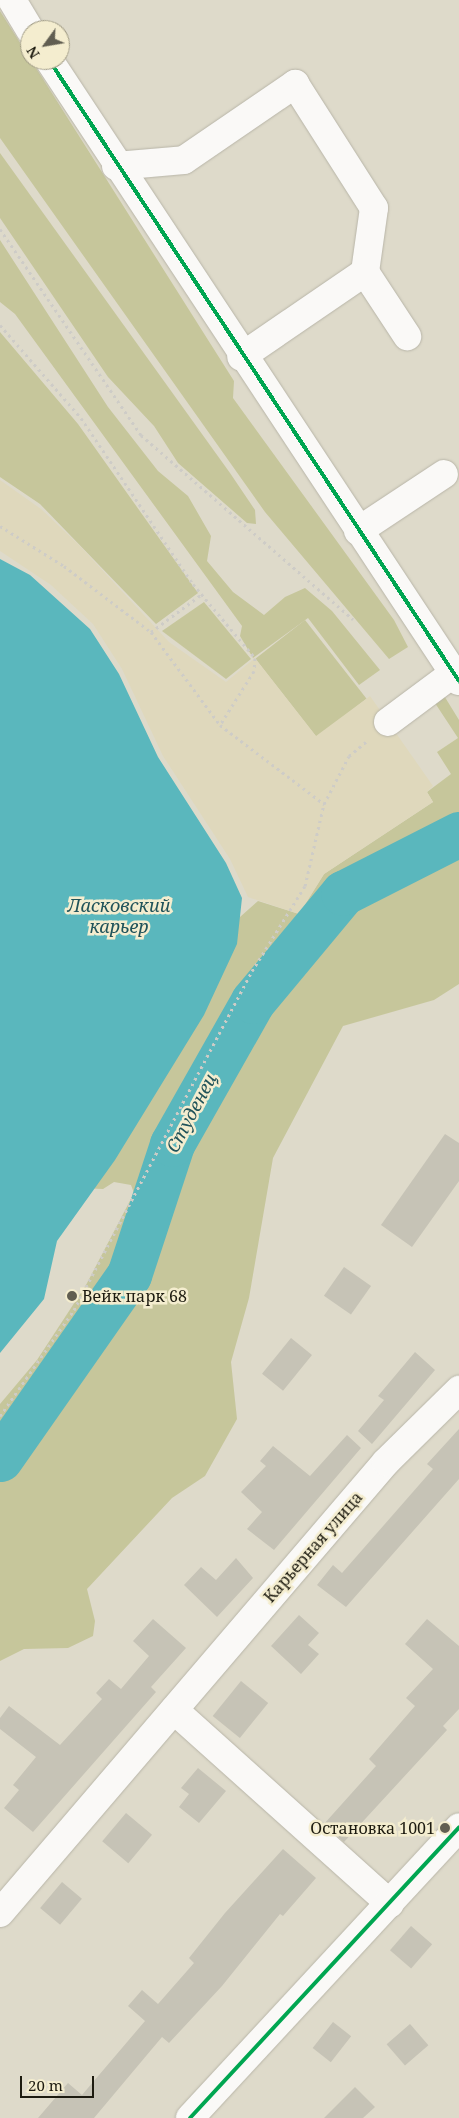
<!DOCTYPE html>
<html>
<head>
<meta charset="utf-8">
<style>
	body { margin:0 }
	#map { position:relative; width:459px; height:2118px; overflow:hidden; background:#dedaca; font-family:"Noto Serif",serif }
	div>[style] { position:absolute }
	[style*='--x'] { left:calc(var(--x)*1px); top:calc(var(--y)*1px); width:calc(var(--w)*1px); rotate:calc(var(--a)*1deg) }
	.green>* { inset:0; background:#c6c69b; transform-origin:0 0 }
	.sand>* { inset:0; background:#dfd8bc }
	.water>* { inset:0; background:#5ab7bd }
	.river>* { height:45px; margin:-22.5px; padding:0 22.5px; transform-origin:22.5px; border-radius:22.5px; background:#5ab7bd }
	.building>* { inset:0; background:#c6c3b6; transform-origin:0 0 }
	.path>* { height:3px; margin-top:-1.5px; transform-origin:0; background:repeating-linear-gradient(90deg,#ceccc7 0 2.5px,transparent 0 6.5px) }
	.roads { filter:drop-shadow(0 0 1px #b8b5a8) drop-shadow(0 0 1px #b8b5a8) }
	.minor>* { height:28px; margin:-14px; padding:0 14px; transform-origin:14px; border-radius:14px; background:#faf9f7 }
	.bus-1>* { height:4px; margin:-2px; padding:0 2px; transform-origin:2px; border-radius:2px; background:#00a651 }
	.dots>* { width:14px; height:14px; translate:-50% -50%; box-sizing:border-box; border:2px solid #f4edcf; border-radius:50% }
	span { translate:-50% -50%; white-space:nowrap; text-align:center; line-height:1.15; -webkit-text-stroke:5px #f4edcf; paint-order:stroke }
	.poi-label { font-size:16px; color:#1d1b10 }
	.left { translate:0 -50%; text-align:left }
	.right { translate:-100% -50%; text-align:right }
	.street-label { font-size:16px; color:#1d1b10 }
	.water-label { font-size:18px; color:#20535a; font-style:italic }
	.north { position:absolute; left:20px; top:20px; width:50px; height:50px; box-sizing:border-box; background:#f4edcf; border:1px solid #9e9983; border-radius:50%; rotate:238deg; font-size:14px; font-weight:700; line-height:20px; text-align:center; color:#1d1b10 }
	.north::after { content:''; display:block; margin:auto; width:18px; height:22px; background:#615e51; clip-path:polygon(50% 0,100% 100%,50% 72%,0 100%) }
	.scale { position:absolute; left:20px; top:2076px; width:74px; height:22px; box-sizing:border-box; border:2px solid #1d1b10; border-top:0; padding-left:6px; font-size:15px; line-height:18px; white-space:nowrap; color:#1d1b10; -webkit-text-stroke:4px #f4edcf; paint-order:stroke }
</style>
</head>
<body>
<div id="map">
	<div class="green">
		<div style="clip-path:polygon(0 11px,234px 381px,233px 398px,394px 620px,408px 647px,389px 659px,265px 512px,0 138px)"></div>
		<div style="clip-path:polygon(0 153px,230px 473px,255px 510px,256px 524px,247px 523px,178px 463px,154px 426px,108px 377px,0 218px)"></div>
		<div style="clip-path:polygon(0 240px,108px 407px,158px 471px,188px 496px,211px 536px,207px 561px,233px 592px,264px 615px,285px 597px,305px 588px,332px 611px,380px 670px,359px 685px,308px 618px,253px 658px,240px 636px,242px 626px,15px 314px,0 302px)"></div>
		<div style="clip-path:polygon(0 332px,78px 424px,198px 593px,156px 624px,40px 504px,0 477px)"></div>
		<div style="clip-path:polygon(204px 602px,251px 659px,226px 679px,162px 631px)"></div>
		<div style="left:305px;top:620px;width:100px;height:63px;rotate:52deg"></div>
		<div style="clip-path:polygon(443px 694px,459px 720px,459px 984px,434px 1000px,343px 1026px,273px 1158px,249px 1298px,231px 1362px,237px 1419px,205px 1476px,172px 1498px,87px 1589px,95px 1621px,93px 1636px,68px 1648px,24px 1649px,0 1661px,0 1404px,37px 1360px,86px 1285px,134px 1193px,131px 1185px,114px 1182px,103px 1189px,80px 1188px,231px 925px,258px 901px,299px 914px,324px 874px,433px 802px,427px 792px,451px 774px,437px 752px,458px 738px,433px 700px)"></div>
	</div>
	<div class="sand">
		<div style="clip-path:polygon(0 480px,41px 509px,79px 545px,169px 642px,226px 682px,255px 658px,316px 736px,370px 696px,433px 786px,427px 792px,433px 802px,324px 874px,299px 914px,248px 897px,230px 859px,163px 756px,122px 669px,93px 624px,51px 585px,0 551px)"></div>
	</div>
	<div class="water">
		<div style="clip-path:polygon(0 559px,30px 575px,90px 629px,119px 674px,158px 757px,226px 863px,242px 898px,237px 944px,204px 1015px,115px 1160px,57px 1241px,44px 1299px,0 1353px)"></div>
	</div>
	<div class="river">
		<div style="--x:0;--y:1459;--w:225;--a:-55"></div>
		<div style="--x:129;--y:1275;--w:138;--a:-71.8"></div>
		<div style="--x:172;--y:1144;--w:164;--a:-60.5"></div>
		<div style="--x:253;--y:1001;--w:141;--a:-50.2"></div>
		<div style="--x:343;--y:893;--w:130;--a:-27"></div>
	</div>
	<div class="building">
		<div style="clip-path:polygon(445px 1134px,459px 1143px,459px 1181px,412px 1247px,381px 1225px)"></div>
		<div style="left:344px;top:1267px;width:33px;height:35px;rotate:35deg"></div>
		<div style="left:291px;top:1338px;width:27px;height:46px;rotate:39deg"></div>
		<div style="clip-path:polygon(415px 1352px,435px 1370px,372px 1444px,358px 1431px,384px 1400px,378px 1396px)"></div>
		<div style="clip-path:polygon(459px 1429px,459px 1479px,346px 1607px,317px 1585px,333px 1565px,342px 1573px,433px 1469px,427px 1464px)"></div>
		<div style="clip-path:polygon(347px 1435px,361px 1448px,274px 1550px,247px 1529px,262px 1512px,241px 1492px,266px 1466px,260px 1461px,273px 1446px,310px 1476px)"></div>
		<div style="clip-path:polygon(236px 1558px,253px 1578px,217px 1617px,184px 1585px,201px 1567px,216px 1580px)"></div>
		<div style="clip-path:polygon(299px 1615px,319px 1633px,308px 1645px,319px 1654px,301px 1674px,271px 1646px)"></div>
		<div style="clip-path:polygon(153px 1619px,186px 1648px,151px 1687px,156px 1692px,33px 1832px,4px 1808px,19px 1790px,13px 1785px,36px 1757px,0 1729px,0 1718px,9px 1706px,60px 1745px,102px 1699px,96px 1693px,109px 1679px,121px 1689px,149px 1656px,133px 1641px)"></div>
		<div style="clip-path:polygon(427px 1619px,459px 1646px,459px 1709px,443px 1726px,447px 1730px,344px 1842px,324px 1824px,376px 1766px,369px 1759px,415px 1706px,406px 1698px,433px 1669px,405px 1644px)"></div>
		<div style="left:241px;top:1681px;width:35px;height:45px;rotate:39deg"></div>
		<div style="clip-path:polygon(198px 1768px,226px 1791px,199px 1823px,179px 1807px,189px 1794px,181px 1788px)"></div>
		<div style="left:126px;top:1813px;width:34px;height:37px;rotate:40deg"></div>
		<div style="clip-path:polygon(283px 1849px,316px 1878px,283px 1916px,280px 1914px,222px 1986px,169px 2043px,162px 2037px,94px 2118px,38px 2118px,68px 2083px,82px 2095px,145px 2021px,128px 2006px,142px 1990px,158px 2004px,194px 1963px,189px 1958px,225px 1913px)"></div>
		<div style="left:62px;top:1882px;width:26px;height:34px;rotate:40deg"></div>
		<div style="left:411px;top:1926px;width:28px;height:32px;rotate:41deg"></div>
		<div style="left:333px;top:2022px;width:23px;height:33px;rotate:38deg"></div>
		<div style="left:410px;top:2024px;width:28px;height:31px;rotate:49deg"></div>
		<div style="clip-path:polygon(355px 2087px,375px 2107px,363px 2118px,324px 2118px)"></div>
	</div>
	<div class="path">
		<div style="--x:0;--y:229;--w:250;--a:55.6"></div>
		<div style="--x:141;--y:435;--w:281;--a:41"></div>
		<div style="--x:0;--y:325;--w:123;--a:48.9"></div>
		<div style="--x:81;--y:418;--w:200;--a:56"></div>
		<div style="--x:193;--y:584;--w:97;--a:50"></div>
		<div style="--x:255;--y:658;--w:13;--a:94"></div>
		<div style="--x:254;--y:671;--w:64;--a:122.2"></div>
		<div style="--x:0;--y:526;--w:75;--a:32"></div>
		<div style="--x:64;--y:566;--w:109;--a:37.2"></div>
		<div style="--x:151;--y:632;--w:116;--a:53.4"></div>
		<div style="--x:220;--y:725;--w:131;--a:37.2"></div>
		<div style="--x:151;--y:632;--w:64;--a:-36.7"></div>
		<div style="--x:0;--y:1416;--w:129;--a:-55.1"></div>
		<div style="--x:74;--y:1310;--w:383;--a:-62.3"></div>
		<div style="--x:252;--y:971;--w:100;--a:-58.1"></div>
		<div style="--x:305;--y:886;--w:84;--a:-77"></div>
		<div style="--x:324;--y:804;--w:54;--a:-62.5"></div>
		<div style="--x:349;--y:756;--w:26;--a:-40"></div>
	</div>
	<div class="roads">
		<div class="minor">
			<div style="--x:12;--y:0;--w:35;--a:59"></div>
			<div style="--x:49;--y:60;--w:744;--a:56.57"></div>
			<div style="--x:116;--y:166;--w:68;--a:-5"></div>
			<div style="--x:184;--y:160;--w:135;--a:-34.4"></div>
			<div style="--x:295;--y:84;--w:147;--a:57.5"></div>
			<div style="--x:374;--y:208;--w:65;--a:98"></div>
			<div style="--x:365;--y:272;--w:150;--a:145.6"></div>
			<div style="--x:365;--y:272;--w:77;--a:56.7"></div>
			<div style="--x:358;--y:531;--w:103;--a:-33.5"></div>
			<div style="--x:388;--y:722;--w:82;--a:-36.6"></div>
			<div style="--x:174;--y:1710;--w:290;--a:41.9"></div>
			<div style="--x:0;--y:1913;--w:594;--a:-49.44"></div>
			<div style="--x:386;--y:1462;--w:103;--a:-44.6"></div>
			<div style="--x:190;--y:2118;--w:396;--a:-47.2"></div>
		</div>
	</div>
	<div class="bus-1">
		<div style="--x:49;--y:60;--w:744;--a:56.57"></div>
		<div style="--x:190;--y:2118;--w:396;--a:-47.2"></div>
	</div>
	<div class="dots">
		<div style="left:72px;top:1296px;background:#615e51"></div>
		<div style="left:445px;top:1828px;background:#615e51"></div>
	</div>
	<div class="poi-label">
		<span class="left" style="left:82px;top:1296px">Вейк парк 68</span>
		<span class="right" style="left:435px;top:1828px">Остановка 1001</span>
	</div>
	<div class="street-label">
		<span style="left:313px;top:1547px;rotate:-49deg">Карьерная улица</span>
	</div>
	<div class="water-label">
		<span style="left:119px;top:916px">Ласковский<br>карьер</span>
		<span style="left:191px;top:1113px;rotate:-62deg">Студенец</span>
	</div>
	<div class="north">N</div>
	<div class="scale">20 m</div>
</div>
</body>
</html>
